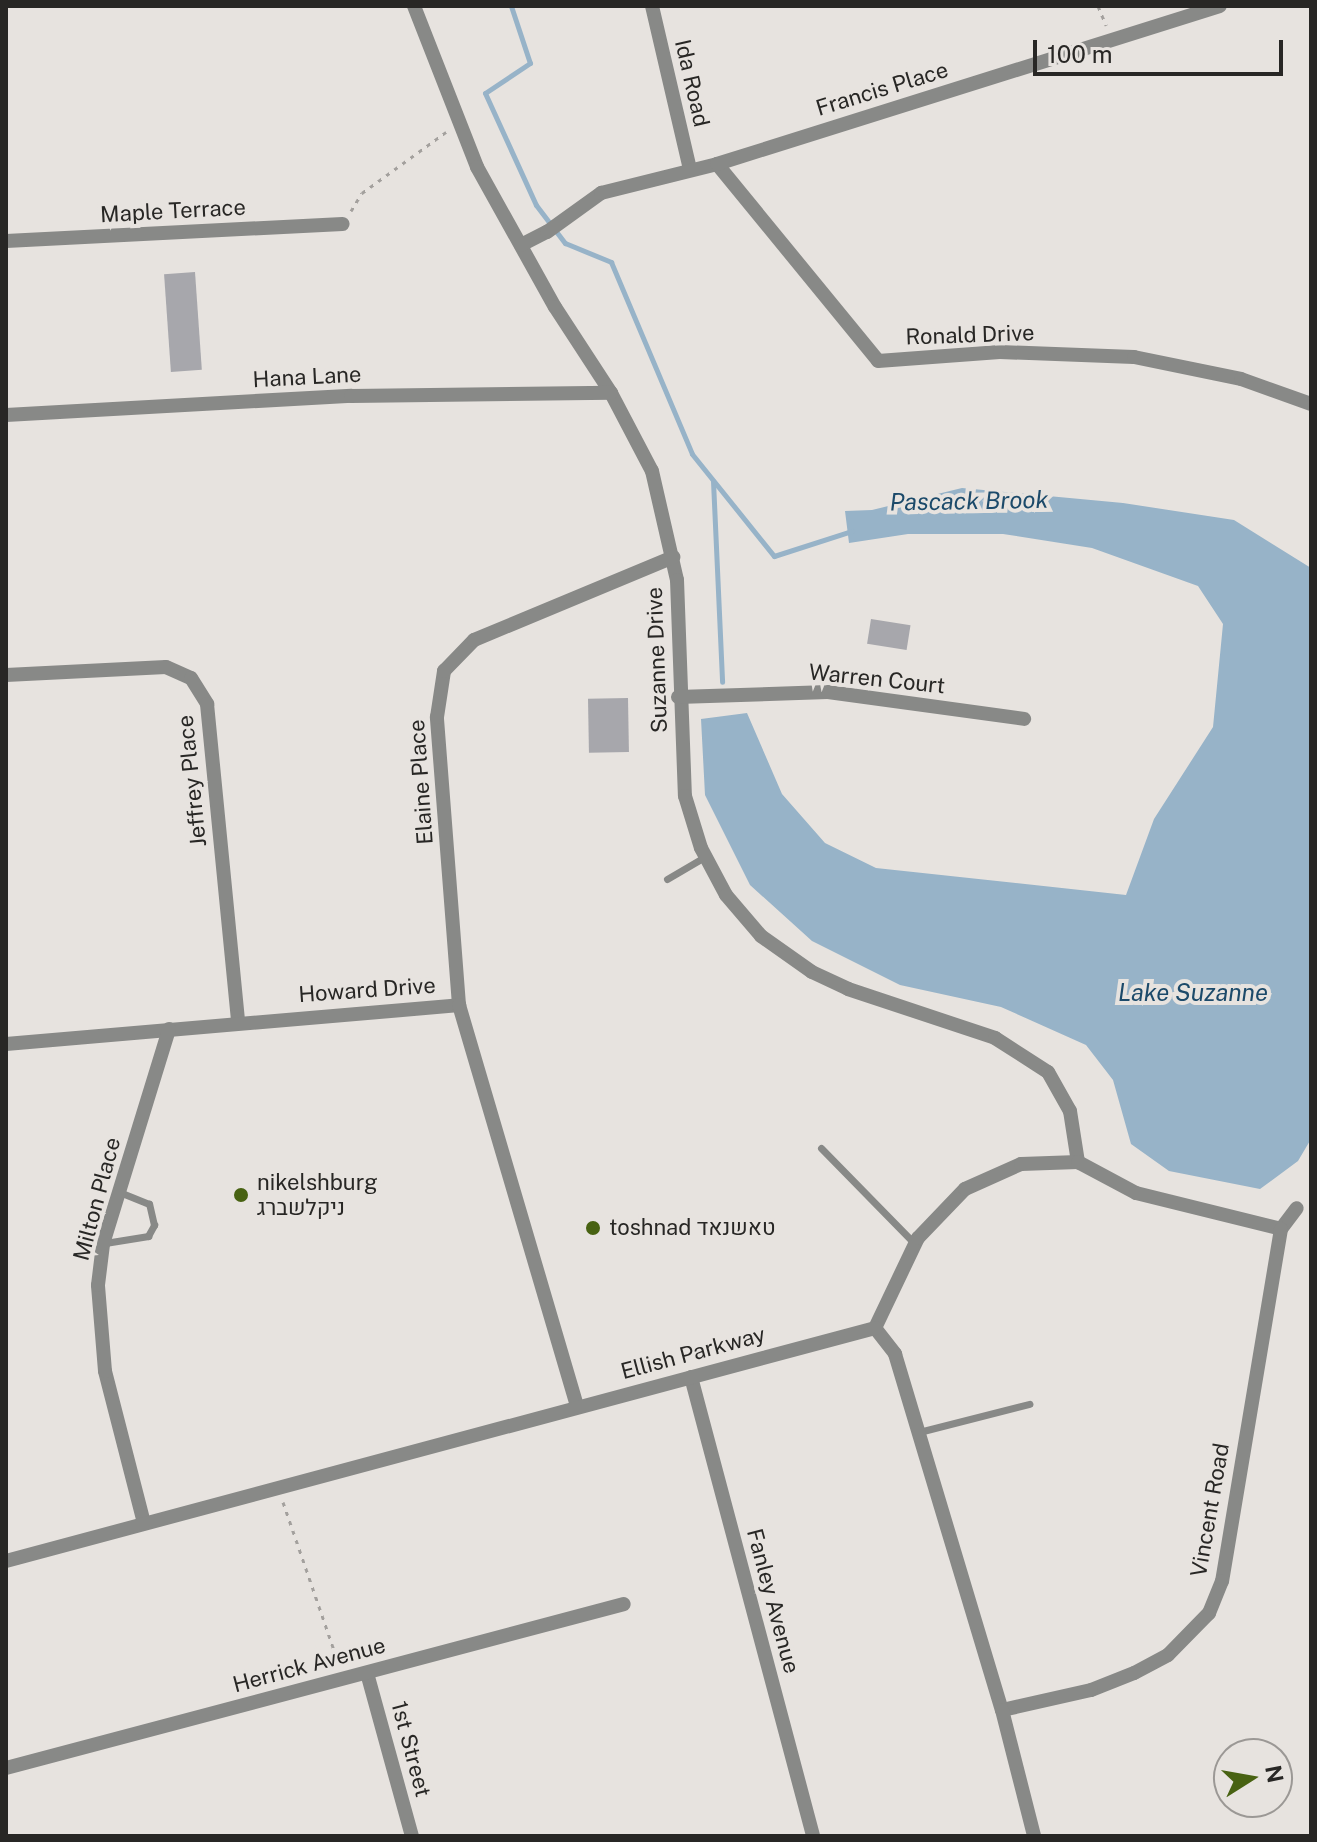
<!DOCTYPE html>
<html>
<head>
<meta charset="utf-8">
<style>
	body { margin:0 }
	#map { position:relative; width:1317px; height:1842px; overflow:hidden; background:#e7e3df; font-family:"Public Sans",Heebo,sans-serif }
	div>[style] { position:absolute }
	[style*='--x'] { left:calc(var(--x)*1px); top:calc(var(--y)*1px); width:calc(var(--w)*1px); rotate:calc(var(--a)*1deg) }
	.water>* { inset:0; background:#97b3c8 }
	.stream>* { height:5px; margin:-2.5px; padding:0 2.5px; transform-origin:2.5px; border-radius:2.5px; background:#97b3c8 }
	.building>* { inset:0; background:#a7a7ac; transform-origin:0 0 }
	.path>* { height:3px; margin-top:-1.5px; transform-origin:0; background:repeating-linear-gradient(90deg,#a3a09d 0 4px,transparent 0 10px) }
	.lane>* { height:7px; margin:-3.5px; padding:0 3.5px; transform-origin:3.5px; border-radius:3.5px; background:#888987 }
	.street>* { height:14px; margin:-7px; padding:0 7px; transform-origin:7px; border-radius:7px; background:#888987 }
	.dots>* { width:22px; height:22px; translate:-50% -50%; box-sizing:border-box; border:4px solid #e7e3df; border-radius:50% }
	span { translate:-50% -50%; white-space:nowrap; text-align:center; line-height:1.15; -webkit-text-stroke:8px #e7e3df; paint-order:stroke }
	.street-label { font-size:22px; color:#282725 }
	.poi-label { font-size:22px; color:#282725 }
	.left { translate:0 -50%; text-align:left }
	.water-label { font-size:24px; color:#1c4a6a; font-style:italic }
	.frame { position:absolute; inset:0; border:8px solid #282725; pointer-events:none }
	.north { position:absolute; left:1213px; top:1738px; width:80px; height:80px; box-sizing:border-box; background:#e7e3df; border:2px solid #9b9895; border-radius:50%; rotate:79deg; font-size:22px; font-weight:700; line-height:32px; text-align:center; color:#282725 }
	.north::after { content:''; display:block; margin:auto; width:28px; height:36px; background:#486212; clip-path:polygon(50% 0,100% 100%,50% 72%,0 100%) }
	.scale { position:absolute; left:1033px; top:40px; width:250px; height:36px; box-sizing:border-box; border:4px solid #282725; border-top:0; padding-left:10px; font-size:24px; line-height:28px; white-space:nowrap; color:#282725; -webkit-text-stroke:6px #e7e3df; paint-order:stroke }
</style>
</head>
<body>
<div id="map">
	<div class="water">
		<div style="clip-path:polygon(962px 488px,1123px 503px,1234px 520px,1311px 568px,1311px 1139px,1298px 1161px,1260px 1189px,1169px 1171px,1131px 1144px,1113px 1080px,1086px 1045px,1001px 1007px,900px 985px,812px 941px,750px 885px,705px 795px,701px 719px,747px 713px,782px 794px,825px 843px,876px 868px,1126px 895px,1154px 819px,1213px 727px,1223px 624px,1198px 586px,1092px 548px,1003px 534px,908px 534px,849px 543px,845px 511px,872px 510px)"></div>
	</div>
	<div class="stream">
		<div style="--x:511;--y:6;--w:60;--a:71.6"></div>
		<div style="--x:530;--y:63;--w:54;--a:146.3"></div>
		<div style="--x:485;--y:93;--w:123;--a:65.5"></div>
		<div style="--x:536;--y:205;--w:48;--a:52.7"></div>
		<div style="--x:565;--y:243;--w:50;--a:22.4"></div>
		<div style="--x:611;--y:262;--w:208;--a:67.1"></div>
		<div style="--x:692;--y:454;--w:131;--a:51.2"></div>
		<div style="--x:774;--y:556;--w:82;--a:-17.8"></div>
		<div style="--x:713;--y:481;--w:201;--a:87.4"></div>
	</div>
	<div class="building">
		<div style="left:195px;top:272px;width:98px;height:31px;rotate:86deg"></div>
		<div style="left:871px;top:619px;width:40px;height:25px;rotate:9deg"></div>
		<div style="left:628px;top:698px;width:54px;height:40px;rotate:89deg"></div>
	</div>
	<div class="path">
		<div style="--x:1098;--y:6;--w:21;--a:67"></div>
		<div style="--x:351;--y:211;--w:21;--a:-59"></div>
		<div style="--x:362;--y:193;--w:104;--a:-36"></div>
		<div style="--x:283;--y:1502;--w:172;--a:71"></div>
	</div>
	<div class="lane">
		<div style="--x:667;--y:879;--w:45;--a:-30.5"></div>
		<div style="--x:821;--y:1148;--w:134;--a:45.6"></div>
		<div style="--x:105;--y:1243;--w:44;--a:-9.2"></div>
		<div style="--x:148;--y:1236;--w:13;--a:-61"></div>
		<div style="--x:154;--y:1225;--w:22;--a:-103"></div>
		<div style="--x:149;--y:1204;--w:32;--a:-158"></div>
		<div style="--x:919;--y:1432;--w:114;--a:-14.3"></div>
	</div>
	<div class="street">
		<div style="--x:414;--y:6;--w:173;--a:68.6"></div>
		<div style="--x:477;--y:167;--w:160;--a:60.9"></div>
		<div style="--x:555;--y:307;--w:103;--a:56.9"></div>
		<div style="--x:611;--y:393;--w:88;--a:62.3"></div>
		<div style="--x:652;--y:471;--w:112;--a:77.1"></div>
		<div style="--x:677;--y:580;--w:216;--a:87.9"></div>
		<div style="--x:685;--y:796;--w:54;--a:72.9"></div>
		<div style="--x:701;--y:848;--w:53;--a:62"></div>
		<div style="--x:726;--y:895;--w:54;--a:49.5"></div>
		<div style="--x:761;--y:936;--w:62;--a:35.2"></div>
		<div style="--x:812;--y:972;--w:40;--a:25"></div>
		<div style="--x:848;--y:989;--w:155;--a:18.4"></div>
		<div style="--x:995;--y:1038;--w:63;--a:32.7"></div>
		<div style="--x:1048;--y:1072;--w:45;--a:60.6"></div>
		<div style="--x:1070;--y:1111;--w:52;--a:81.1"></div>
		<div style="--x:652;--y:6;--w:167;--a:76.9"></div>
		<div style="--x:717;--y:164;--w:254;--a:50.7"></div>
		<div style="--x:878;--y:361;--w:122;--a:-4.2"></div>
		<div style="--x:1000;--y:352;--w:134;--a:2.1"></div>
		<div style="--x:1134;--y:357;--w:109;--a:11.6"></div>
		<div style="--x:1241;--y:379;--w:74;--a:19.7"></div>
		<div style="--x:6;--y:241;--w:337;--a:-2.9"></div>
		<div style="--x:521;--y:245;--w:29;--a:-27"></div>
		<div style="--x:547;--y:232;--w:67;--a:-35.8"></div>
		<div style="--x:601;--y:193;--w:120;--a:-14"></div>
		<div style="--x:717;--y:164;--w:527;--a:-17.44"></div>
		<div style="--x:6;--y:415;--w:346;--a:-3.2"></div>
		<div style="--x:351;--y:396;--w:260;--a:-0.7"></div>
		<div style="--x:6;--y:675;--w:160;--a:-2.9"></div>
		<div style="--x:166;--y:667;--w:27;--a:24"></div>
		<div style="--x:191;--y:678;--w:31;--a:58"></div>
		<div style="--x:207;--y:704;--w:320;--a:84.4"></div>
		<div style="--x:678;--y:697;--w:150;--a:-1.9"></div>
		<div style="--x:828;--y:692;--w:198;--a:7.8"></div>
		<div style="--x:459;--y:1005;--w:289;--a:-94.4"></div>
		<div style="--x:437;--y:717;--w:47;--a:-81.3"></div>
		<div style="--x:444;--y:671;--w:43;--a:-45.9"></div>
		<div style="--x:474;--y:640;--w:216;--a:-22.6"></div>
		<div style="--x:6;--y:1044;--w:455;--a:-4.9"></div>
		<div style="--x:459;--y:1005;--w:418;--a:73.6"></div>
		<div style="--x:1281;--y:1229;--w:26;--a:-53"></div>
		<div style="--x:875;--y:1328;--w:100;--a:-64.5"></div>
		<div style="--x:918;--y:1238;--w:68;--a:-46.2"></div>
		<div style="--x:965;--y:1189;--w:61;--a:-24.1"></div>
		<div style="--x:1021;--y:1164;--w:57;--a:-2"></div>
		<div style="--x:1078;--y:1162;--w:66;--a:28.1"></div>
		<div style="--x:1136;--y:1193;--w:149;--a:13.9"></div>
		<div style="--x:1281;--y:1229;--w:357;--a:99.5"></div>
		<div style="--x:1222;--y:1581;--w:35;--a:112"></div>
		<div style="--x:1209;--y:1613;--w:59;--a:134.3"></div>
		<div style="--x:1168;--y:1655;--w:38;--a:152"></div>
		<div style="--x:1134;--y:1673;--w:46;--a:158.4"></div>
		<div style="--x:1091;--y:1690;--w:91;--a:167.3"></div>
		<div style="--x:875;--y:1328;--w:33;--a:52"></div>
		<div style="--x:895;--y:1354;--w:372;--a:73.3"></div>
		<div style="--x:1002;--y:1710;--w:130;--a:75.7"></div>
		<div style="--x:691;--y:1377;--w:475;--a:75.1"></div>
		<div style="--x:144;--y:1523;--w:157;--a:-104.4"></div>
		<div style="--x:105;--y:1371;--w:86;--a:-94.7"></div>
		<div style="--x:98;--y:1285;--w:41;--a:-83"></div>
		<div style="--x:103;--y:1244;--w:225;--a:-72.9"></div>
		<div style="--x:6;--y:1561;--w:900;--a:-15.01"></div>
		<div style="--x:367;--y:1673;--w:169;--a:74.6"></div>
		<div style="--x:6;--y:1768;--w:639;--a:-14.86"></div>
	</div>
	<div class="dots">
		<div style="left:241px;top:1195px;background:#486212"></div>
		<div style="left:593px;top:1228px;background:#486212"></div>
	</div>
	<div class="street-label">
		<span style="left:692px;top:83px;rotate:77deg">Ida Road</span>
		<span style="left:882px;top:89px;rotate:-17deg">Francis Place</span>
		<span style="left:173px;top:211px;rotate:-3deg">Maple Terrace</span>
		<span style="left:970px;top:335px;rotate:-2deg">Ronald Drive</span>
		<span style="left:307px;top:377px;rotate:-3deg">Hana Lane</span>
		<span style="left:657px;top:660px;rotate:-92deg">Suzanne Drive</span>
		<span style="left:877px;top:679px;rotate:6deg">Warren Court</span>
		<span style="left:192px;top:781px;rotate:-96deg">Jeffrey Place</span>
		<span style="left:421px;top:782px;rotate:-94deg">Elaine Place</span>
		<span style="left:367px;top:990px;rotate:-4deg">Howard Drive</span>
		<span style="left:97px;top:1199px;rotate:-75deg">Milton Place</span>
		<span style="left:693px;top:1353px;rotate:-15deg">Ellish Parkway</span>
		<span style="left:1210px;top:1510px;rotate:-80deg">Vincent Road</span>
		<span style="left:773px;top:1601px;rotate:75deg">Fanley Avenue</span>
		<span style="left:309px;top:1665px;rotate:-15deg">Herrick Avenue</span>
		<span style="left:411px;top:1749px;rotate:75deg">1st Street</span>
	</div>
	<div class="poi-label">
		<span class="left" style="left:257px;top:1195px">nikelshburg<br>ניקלשברג</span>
		<span class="left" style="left:609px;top:1228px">toshnad טאשנאד</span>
	</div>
	<div class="water-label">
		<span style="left:969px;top:501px;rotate:-1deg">Pascack Brook</span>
		<span style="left:1193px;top:993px">Lake Suzanne</span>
	</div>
	<div class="frame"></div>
	<div class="north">N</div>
	<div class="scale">100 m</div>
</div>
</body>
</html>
